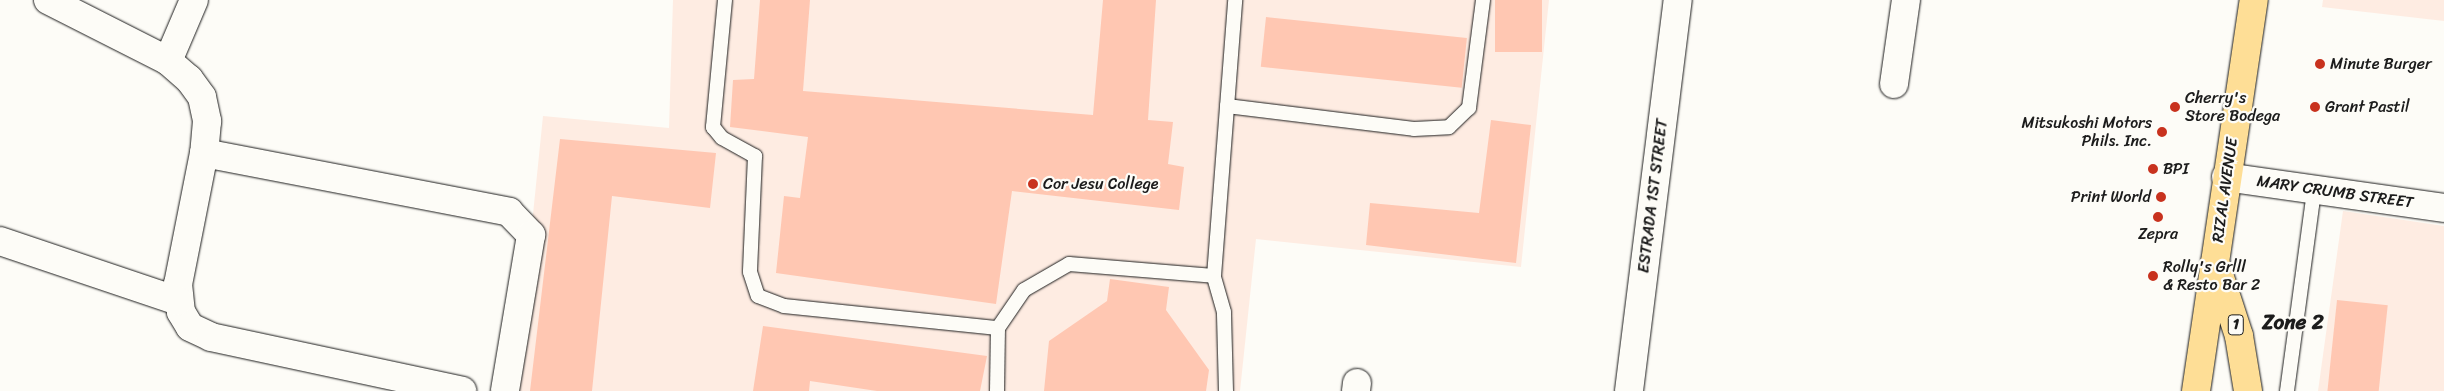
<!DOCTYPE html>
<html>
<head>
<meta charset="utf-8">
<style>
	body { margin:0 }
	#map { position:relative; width:2444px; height:391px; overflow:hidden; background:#fdfcf7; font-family:Sriracha,sans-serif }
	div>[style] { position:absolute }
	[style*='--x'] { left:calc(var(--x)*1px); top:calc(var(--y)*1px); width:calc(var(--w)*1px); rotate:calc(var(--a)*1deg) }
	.built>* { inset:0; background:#feece2 }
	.building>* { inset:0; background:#ffc7b2; transform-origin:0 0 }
	.roads { filter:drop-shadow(0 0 1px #1c1c1c) drop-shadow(0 0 1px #1c1c1c) }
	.lane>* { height:14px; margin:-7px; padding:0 7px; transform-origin:7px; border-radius:7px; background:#fdfcf7 }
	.street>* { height:28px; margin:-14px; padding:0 14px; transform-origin:14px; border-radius:14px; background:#fdfcf7 }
	.primary>* { height:28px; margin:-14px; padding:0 14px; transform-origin:14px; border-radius:14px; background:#fede96 }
	.dots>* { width:14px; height:14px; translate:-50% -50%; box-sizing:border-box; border:2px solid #fdfcf7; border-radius:50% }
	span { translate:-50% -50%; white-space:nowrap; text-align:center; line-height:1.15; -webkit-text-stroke:4.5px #fdfcf7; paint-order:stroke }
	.shield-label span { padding:1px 4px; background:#fdfcf7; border:1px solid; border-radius:4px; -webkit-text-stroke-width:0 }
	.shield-label { font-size:15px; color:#1c1c1c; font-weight:700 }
	.poi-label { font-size:16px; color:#1c1c1c }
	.left { translate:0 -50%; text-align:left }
	.right { translate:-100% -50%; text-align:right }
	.street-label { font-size:16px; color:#1c1c1c }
	.district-label { font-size:21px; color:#1c1c1c; font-weight:700 }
</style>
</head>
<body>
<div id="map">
	<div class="built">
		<div style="clip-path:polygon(673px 0,1549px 0,1521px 267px,1256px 239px,1240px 391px,515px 391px,543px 116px,669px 128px)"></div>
		<div style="clip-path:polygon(2323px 0,2444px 0,2444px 21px,2322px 7px)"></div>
		<div style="clip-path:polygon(2343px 211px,2444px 226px,2444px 391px,2318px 391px)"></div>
	</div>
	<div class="building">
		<div style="clip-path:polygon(760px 0,810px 0,803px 91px,1093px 115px,1103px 0,1156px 0,1148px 120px,1173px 122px,1168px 164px,1184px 167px,1179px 210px,1012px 191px,996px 304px,776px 273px,784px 196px,800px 198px,808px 137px,730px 127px,733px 80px,754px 79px)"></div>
		<div style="left:1495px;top:0;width:47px;height:52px"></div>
		<div style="left:1266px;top:17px;width:202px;height:50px;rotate:6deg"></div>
		<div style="clip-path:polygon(1491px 120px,1531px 125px,1516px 263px,1366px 245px,1370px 203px,1479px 213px)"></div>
		<div style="clip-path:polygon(560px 139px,716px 153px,710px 208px,612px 196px,592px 391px,530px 391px)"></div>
		<div style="clip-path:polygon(1110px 279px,1169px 287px,1166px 310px,1209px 370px,1206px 391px,1044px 391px,1049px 341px,1107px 301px)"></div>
		<div style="left:2337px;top:300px;width:51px;height:92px;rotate:6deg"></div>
		<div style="clip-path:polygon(763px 326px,987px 356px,980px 391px,877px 391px,810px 381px,809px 391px,753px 391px)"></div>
	</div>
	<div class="roads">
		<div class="lane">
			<div style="--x:725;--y:0;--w:128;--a:95.4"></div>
			<div style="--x:713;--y:127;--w:14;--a:51"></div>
			<div style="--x:722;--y:138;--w:38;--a:29"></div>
			<div style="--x:755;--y:156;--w:116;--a:92.5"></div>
			<div style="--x:750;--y:272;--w:25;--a:72"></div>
			<div style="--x:758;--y:296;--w:28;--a:21"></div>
			<div style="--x:784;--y:306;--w:215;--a:5.9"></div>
			<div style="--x:998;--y:328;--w:46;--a:-55.6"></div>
			<div style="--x:1024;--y:290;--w:52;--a:-30"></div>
			<div style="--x:1069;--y:264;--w:145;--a:4.7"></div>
			<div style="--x:1227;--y:106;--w:188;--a:7"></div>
			<div style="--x:1414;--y:129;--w:35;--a:-3"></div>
			<div style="--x:1449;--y:127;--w:28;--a:-44"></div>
			<div style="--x:1469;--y:108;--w:109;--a:-82.6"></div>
			<div style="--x:997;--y:391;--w:63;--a:-89.1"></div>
			<div style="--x:1226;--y:391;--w:79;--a:-91.5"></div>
			<div style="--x:1224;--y:312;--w:37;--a:-106"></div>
			<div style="--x:1214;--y:276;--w:277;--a:-85.6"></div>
			<div style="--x:2287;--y:391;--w:203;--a:-82.3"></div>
		</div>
		<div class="street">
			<div style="--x:48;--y:0;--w:135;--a:26.9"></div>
			<div style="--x:168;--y:61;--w:28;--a:41"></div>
			<div style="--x:189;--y:79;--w:22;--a:54"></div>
			<div style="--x:202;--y:97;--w:25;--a:78"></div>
			<div style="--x:207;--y:121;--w:32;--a:95"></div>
			<div style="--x:204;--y:153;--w:134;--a:101.2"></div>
			<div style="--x:178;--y:284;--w:28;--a:84"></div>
			<div style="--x:181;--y:312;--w:17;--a:59"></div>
			<div style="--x:190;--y:327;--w:23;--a:25"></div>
			<div style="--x:211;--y:337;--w:257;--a:12.1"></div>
			<div style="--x:168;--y:61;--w:66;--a:-66.9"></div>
			<div style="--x:1894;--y:84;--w:85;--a:-81.9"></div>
			<div style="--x:204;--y:153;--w:311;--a:10.9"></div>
			<div style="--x:509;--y:212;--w:32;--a:46"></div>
			<div style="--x:531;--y:235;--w:158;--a:99.5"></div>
			<div style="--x:2226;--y:177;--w:220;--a:8.1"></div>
			<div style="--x:0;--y:241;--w:188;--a:18.6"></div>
			<div style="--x:1356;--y:391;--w:8;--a:-83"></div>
			<div style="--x:1629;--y:391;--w:394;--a:-82.9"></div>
		</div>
		<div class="primary">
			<div style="--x:2215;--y:262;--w:78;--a:72"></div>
			<div style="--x:2239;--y:336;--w:56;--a:80.7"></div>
			<div style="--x:2196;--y:391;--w:395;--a:-81.6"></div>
		</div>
	</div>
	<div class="dots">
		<div style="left:2320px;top:64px;background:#c8321e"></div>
		<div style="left:2175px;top:107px;background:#c8321e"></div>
		<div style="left:2315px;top:107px;background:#c8321e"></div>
		<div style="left:2162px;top:132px;background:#c8321e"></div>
		<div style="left:2153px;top:169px;background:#c8321e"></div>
		<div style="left:1033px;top:184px;background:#c8321e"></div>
		<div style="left:2161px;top:197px;background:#c8321e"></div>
		<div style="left:2158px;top:217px;background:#c8321e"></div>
		<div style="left:2153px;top:276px;background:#c8321e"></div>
	</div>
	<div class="shield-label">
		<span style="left:2236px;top:325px">1</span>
	</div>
	<div class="poi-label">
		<span class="left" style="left:2330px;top:64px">Minute Burger</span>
		<span class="left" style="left:2185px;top:107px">Cherry's<br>Store Bodega</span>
		<span class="left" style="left:2325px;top:107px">Grant Pastil</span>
		<span class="right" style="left:2152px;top:132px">Mitsukoshi Motors<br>Phils. Inc.</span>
		<span class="left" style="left:2163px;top:169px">BPI</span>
		<span class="left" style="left:1043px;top:184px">Cor Jesu College</span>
		<span class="right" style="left:2151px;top:197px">Print World</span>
		<span style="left:2158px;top:234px">Zepra</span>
		<span class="left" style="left:2163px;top:276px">Rolly's Grlll<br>&amp; Resto Bar 2</span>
	</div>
	<div class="street-label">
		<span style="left:2225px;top:190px;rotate:-82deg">RIZAL AVENUE</span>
		<span style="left:2335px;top:192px;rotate:8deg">MARY CRUMB STREET</span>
		<span style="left:1653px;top:196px;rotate:-83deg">ESTRADA 1ST STREET</span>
	</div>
	<div class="district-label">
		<span style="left:2293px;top:322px">Zone 2</span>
	</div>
</div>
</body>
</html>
